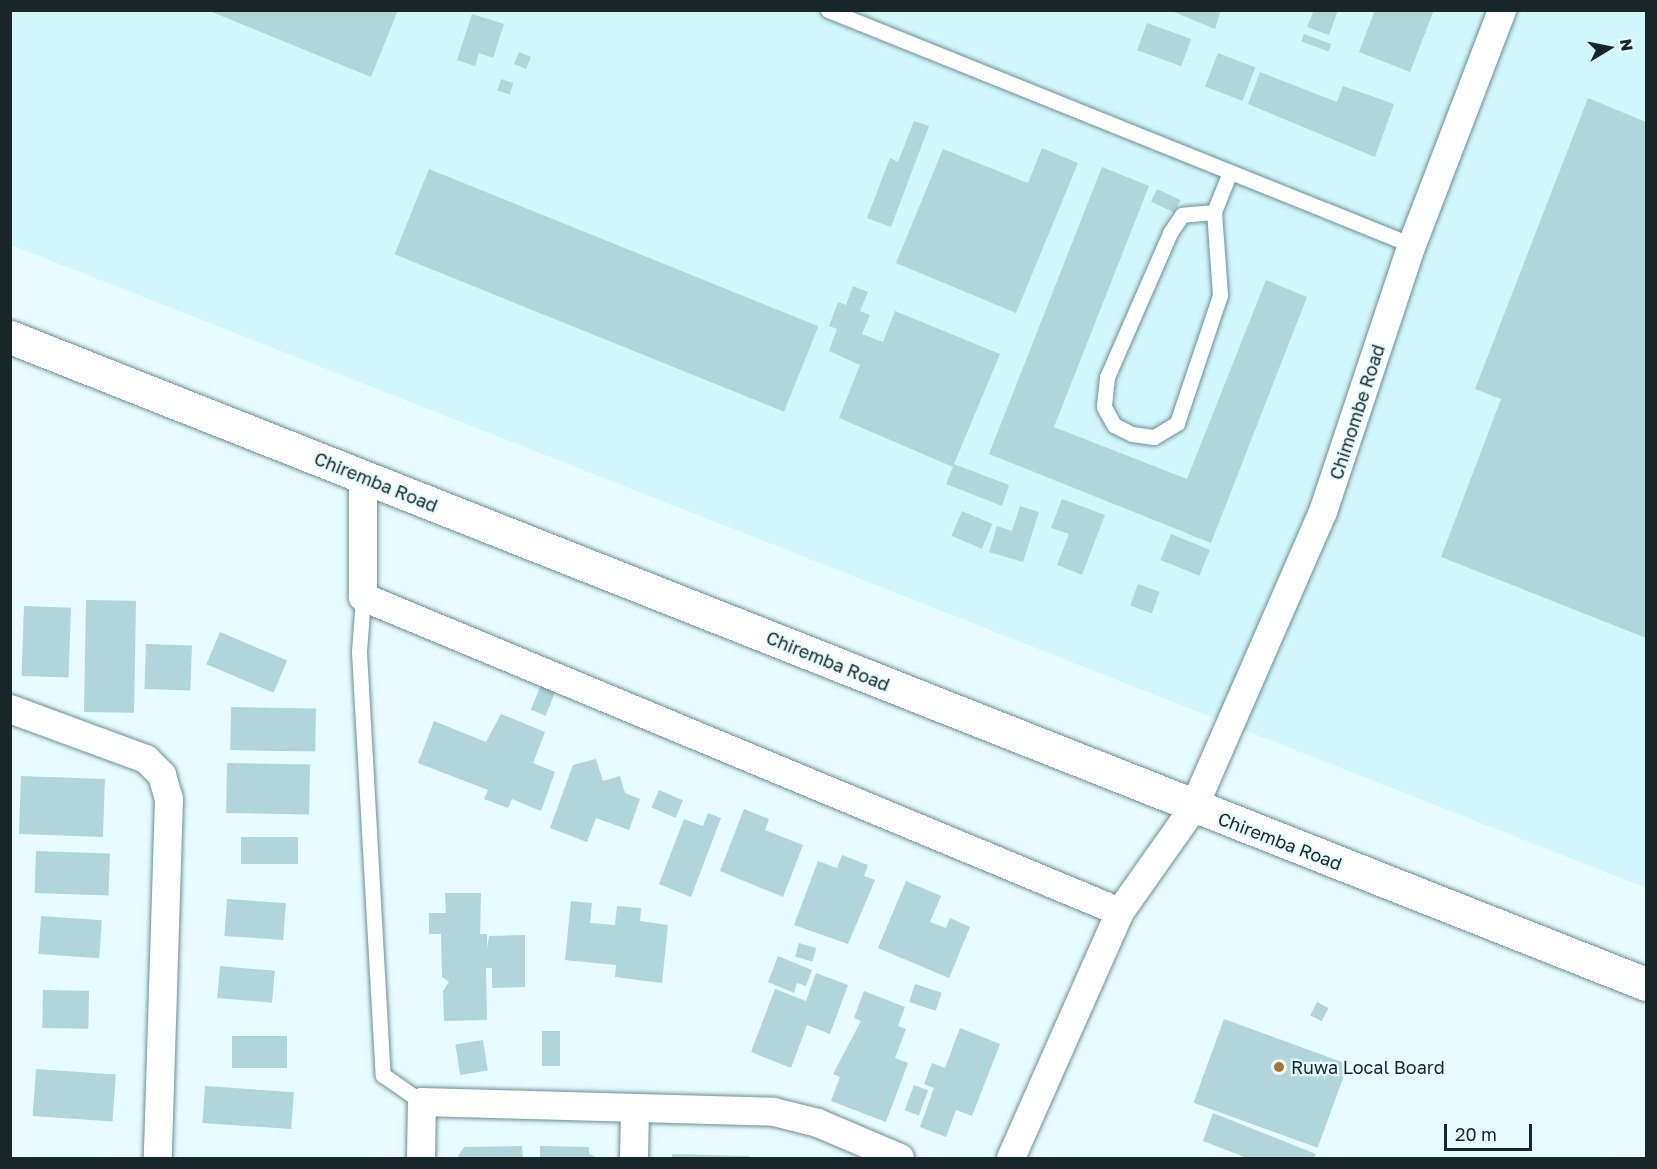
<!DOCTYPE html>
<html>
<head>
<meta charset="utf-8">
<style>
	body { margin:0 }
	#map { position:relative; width:1657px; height:1169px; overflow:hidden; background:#e6fcff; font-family:"Golos Text",sans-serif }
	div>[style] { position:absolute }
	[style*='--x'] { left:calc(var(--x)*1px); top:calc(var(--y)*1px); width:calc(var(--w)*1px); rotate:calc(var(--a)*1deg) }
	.built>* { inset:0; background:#d1f7fc }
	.building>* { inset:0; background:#b0d5da; transform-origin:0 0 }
	.roads { filter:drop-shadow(0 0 2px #6b8e93) drop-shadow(0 0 2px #6b8e93) }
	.lane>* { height:15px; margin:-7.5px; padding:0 7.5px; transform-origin:7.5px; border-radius:7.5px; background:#fff }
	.street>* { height:28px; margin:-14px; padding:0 14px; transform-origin:14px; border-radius:14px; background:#fff }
	.secondary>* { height:33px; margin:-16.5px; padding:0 16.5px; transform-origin:16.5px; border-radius:16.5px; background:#fff }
	.dots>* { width:16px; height:16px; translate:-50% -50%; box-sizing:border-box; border:3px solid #e6fcff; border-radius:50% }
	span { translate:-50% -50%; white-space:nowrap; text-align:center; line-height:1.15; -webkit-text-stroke:4.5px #e6fcff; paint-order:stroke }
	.street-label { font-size:18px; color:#182628 }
	.poi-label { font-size:18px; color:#182628 }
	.left { translate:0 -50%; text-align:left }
	.frame { position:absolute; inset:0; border:12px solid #182628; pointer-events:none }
	.north { position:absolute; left:1579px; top:18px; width:60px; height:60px; -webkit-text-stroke:4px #e6fcff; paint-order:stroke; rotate:80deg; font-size:16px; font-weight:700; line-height:24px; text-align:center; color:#182628 }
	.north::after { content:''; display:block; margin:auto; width:21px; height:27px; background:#182628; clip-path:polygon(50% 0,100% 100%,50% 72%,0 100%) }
	.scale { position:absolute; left:1444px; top:1124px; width:88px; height:27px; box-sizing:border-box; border:3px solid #182628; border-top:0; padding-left:8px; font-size:18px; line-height:21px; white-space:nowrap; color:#182628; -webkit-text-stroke:4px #e6fcff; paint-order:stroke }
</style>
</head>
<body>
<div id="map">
	<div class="built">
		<div style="clip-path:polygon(10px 11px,1646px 11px,1646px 888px,11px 245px)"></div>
	</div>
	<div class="building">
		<div style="clip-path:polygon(207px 10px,398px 10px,371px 77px)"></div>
		<div style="clip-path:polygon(1169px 10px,1221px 10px,1215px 29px)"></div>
		<div style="clip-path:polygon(1314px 10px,1338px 10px,1329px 35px,1307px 27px)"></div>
		<div style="clip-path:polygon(1375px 10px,1434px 10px,1410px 72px,1359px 52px)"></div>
		<div style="clip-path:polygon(472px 14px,504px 24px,493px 58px,479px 53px,475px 66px,457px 60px)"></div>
		<div style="left:1147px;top:23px;width:47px;height:29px;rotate:20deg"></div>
		<div style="left:1304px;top:34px;width:29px;height:8px;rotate:20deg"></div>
		<div style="left:519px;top:52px;width:13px;height:13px;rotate:23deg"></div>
		<div style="left:1218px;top:53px;width:40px;height:36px;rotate:21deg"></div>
		<div style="clip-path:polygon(1260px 72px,1337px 102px,1343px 86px,1394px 104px,1375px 157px,1248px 104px)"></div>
		<div style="left:501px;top:79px;width:13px;height:12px;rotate:18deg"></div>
		<div style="clip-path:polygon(1588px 98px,1646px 122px,1646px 638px,1441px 557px,1501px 399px,1475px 389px)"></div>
		<div style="clip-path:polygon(914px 121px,929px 126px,891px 227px,867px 218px,890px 158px,898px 162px)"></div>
		<div style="clip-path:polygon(1042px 148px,1078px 163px,1016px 313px,896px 263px,943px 149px,1028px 183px)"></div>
		<div style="clip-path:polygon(1102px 167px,1149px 186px,1054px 427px,1187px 479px,1266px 280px,1307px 297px,1211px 543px,989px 454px)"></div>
		<div style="left:429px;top:169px;width:420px;height:92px;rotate:22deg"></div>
		<div style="left:1157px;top:189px;width:26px;height:14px;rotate:25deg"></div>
		<div style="clip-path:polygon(853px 286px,868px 292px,860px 311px,870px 315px,862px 334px,883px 342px,895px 311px,1000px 354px,954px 464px,1009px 485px,1002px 506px,946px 484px,953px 467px,839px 418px,860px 365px,829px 351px,837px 329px,829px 326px,838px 302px,846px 305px)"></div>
		<div style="clip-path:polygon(1062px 499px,1105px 515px,1082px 575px,1057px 565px,1069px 534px,1051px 528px)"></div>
		<div style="clip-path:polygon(1020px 506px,1039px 512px,1023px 562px,989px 552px,997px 526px,1012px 531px)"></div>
		<div style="left:962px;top:511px;width:33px;height:27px;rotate:23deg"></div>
		<div style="left:1171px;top:534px;width:42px;height:28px;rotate:22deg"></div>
		<div style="left:1138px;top:584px;width:23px;height:23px;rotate:20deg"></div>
		<div style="left:86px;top:600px;width:50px;height:112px;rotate:1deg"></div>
		<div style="left:24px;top:606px;width:47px;height:70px;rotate:2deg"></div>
		<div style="left:220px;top:632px;width:73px;height:35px;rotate:23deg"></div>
		<div style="left:146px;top:644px;width:46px;height:45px;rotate:2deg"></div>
		<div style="left:542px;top:682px;width:16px;height:30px;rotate:22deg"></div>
		<div style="left:231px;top:707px;width:85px;height:43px;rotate:1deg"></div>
		<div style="clip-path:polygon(501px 714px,545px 732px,533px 763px,555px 772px,541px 811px,512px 799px,508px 808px,484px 799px,488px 790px,418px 763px,434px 721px,486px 742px)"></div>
		<div style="clip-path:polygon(596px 759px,603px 781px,620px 776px,625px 793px,640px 799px,629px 830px,596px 818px,587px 842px,550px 828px,573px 765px)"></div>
		<div style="left:227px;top:763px;width:83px;height:50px;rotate:1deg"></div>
		<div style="left:21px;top:776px;width:84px;height:58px;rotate:2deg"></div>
		<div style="left:659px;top:790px;width:26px;height:19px;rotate:23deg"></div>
		<div style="clip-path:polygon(744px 809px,769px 819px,765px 830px,803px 845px,783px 897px,720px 871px)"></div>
		<div style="clip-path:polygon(708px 813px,721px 818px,691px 897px,659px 884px,684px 819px,703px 826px)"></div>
		<div style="left:241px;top:837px;width:57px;height:27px"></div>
		<div style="left:36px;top:851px;width:74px;height:42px;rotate:2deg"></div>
		<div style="clip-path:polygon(842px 855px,868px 865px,864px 876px,875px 880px,848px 944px,794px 925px,818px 861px,837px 868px)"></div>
		<div style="clip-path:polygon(906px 881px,941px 896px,930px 922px,946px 928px,950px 918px,970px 927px,949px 978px,878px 948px)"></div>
		<div style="clip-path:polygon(445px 893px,481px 893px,480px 934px,487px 934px,487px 948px,489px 936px,525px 935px,525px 987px,492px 988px,492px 968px,486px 968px,487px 1020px,444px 1021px,443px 991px,449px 982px,442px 977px,441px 934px,429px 934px,429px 913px,446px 913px)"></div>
		<div style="left:227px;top:899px;width:59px;height:37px;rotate:4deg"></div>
		<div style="clip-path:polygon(571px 901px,592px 903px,590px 923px,615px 925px,617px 906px,641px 908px,640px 921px,668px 925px,662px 983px,615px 977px,616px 965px,565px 960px)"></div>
		<div style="left:41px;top:916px;width:61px;height:38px;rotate:4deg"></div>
		<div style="left:799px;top:943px;width:18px;height:14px;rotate:16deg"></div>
		<div style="clip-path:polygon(778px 956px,812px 970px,806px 986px,797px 983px,794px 993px,768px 982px)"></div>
		<div style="left:220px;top:966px;width:55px;height:32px;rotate:5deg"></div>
		<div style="clip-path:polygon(816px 973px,848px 985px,830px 1034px,807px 1025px,791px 1068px,751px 1052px,775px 989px,806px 1001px)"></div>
		<div style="left:915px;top:984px;width:28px;height:19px;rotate:18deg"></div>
		<div style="left:43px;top:990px;width:46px;height:38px;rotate:1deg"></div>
		<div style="clip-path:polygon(864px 991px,905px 1007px,898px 1026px,906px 1029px,895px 1058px,908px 1063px,886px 1122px,831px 1101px,840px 1077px,833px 1074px,861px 1021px,854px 1018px)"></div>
		<div style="left:1317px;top:1002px;width:13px;height:15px;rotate:27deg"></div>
		<div style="left:1224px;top:1019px;width:132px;height:89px;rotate:20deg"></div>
		<div style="clip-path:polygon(960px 1028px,1000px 1044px,972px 1116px,956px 1110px,946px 1137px,920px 1127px,934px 1088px,924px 1084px,932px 1063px,945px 1068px)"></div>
		<div style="left:542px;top:1031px;width:18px;height:35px"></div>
		<div style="left:287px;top:1036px;width:32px;height:55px;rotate:90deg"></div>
		<div style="left:483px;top:1040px;width:31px;height:28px;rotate:81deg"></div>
		<div style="left:36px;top:1069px;width:80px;height:47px;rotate:4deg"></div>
		<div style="left:914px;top:1085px;width:15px;height:27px;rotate:20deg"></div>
		<div style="left:205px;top:1086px;width:89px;height:37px;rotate:4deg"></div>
		<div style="clip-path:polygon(1213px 1113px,1316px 1154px,1314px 1158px,1247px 1158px,1203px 1141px)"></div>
		<div style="clip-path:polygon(522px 1146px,523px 1158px,457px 1158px,464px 1147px)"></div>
		<div style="clip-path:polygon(540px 1146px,589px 1147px,589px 1154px,598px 1158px,540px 1158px)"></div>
		<div style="clip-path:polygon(672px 1154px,750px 1156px,750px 1158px,672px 1158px)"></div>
	</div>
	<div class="roads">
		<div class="lane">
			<div style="--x:828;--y:10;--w:630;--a:21.92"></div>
			<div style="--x:1214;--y:212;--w:32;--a:175"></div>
			<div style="--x:1182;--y:215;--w:22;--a:124"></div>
			<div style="--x:1170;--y:233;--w:157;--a:113.6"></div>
			<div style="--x:1107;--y:377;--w:30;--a:96"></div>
			<div style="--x:1104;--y:407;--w:21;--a:61"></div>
			<div style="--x:1114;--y:425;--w:20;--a:27"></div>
			<div style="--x:1132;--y:434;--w:22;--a:8"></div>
			<div style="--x:1154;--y:437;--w:27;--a:-31"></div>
			<div style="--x:1177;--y:423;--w:135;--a:-71.4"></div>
			<div style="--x:1220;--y:295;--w:83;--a:-94.1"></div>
			<div style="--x:1214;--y:212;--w:43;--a:-68.2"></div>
			<div style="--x:363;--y:597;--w:55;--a:94.2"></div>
			<div style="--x:359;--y:652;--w:424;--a:86.8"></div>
			<div style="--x:383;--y:1075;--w:47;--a:34.7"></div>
		</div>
		<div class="street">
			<div style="--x:363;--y:477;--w:120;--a:90"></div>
			<div style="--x:363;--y:597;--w:820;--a:22.59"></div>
			<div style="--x:10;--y:709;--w:145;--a:20.2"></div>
			<div style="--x:146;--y:759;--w:23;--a:45"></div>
			<div style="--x:162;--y:775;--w:25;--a:74"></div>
			<div style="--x:169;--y:799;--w:359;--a:91.8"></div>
			<div style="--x:421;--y:1158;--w:56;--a:-89"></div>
			<div style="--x:422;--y:1102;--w:352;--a:1.6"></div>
			<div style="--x:774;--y:1112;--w:45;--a:14"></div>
			<div style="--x:818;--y:1123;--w:89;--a:23.1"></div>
			<div style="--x:634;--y:1158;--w:49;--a:-88.8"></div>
			<div style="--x:1011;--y:1158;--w:269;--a:-66.1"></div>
			<div style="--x:1120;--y:912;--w:128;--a:-54.8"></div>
			<div style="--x:1194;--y:807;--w:322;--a:-66.4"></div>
			<div style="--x:1323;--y:512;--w:281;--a:-71.6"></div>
			<div style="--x:1412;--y:245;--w:252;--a:-69"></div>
		</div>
		<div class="secondary">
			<div style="--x:10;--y:337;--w:1759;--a:21.58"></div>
		</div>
	</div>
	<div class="dots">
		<div style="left:1279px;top:1067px;background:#ad7133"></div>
	</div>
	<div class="street-label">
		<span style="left:1357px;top:412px;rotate:-72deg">Chimombe Road</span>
		<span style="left:376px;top:482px;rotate:22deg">Chiremba Road</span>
		<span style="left:828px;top:661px;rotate:22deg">Chiremba Road</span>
		<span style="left:1280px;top:841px;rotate:21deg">Chiremba Road</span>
	</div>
	<div class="poi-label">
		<span class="left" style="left:1291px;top:1067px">Ruwa Local Board</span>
	</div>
	<div class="frame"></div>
	<div class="north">N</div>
	<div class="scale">20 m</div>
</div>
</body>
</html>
